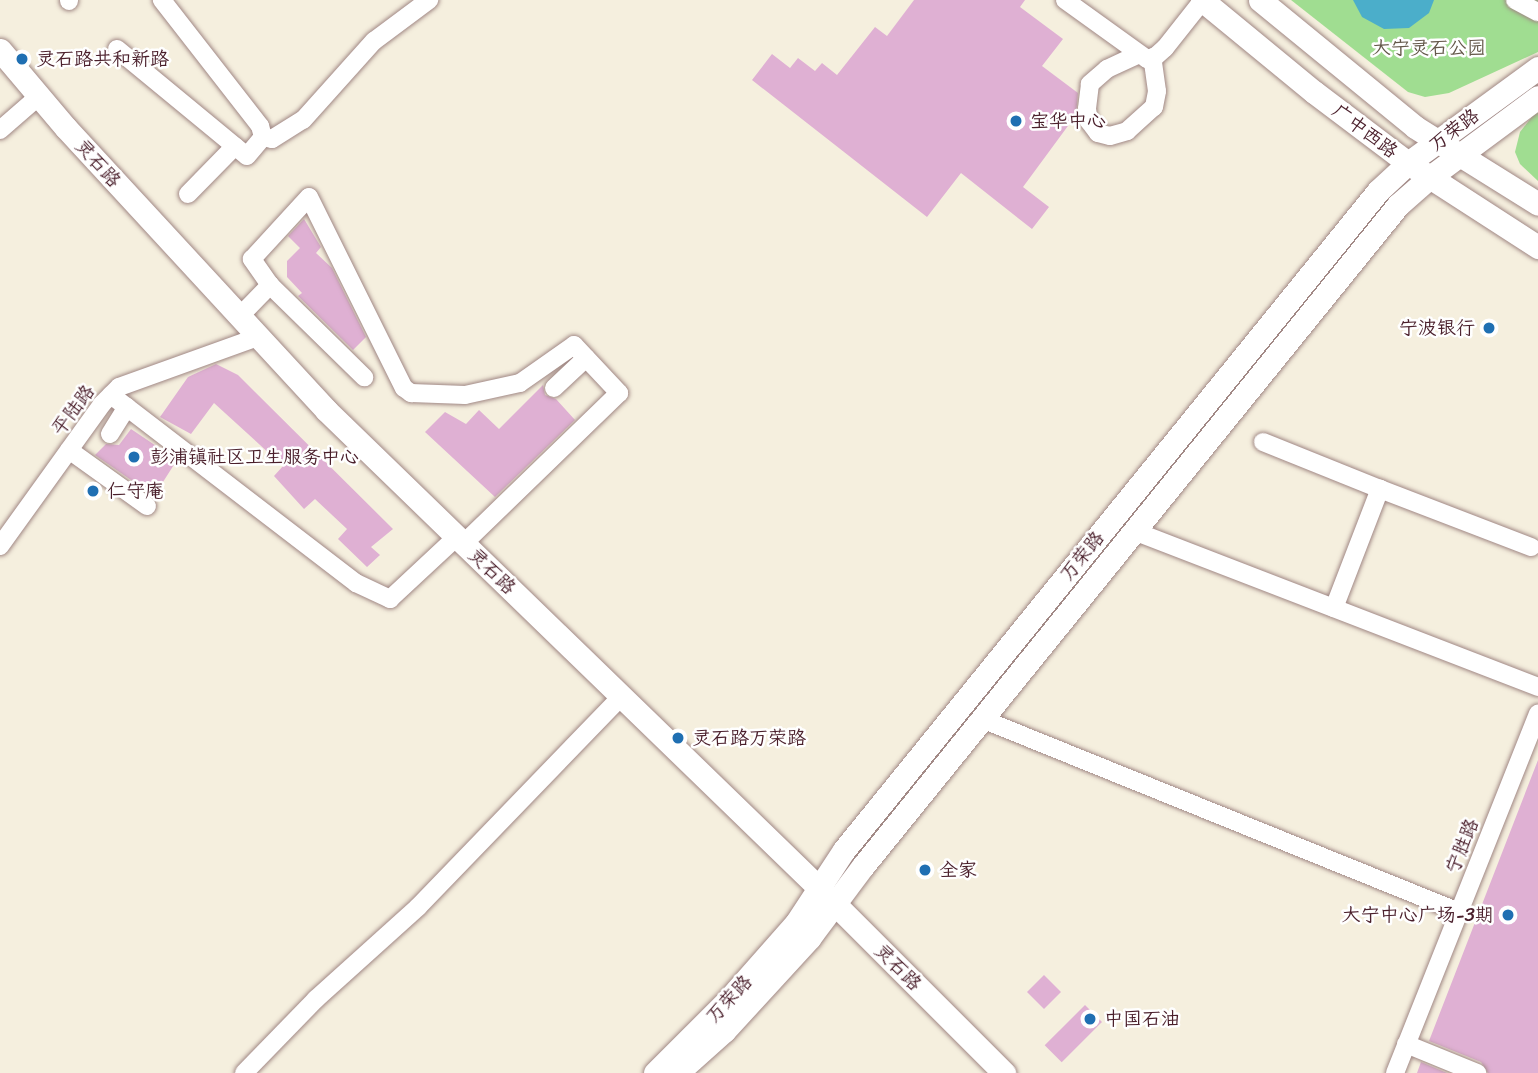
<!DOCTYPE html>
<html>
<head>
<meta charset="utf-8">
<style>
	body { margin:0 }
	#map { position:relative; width:1538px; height:1073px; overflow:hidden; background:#f5efde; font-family:Sriracha,"LXGW WenKai TC",sans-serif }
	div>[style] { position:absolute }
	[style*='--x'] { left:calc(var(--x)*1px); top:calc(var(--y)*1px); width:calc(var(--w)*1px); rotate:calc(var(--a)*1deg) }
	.green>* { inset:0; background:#a0dd91 }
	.water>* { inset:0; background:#4baeca }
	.building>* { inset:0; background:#dfb0d3; transform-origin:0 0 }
	.roads { filter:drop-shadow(0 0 2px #a08784) drop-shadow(0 0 2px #a08784) }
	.minor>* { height:18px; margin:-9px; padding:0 9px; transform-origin:9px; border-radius:9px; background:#fff }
	.major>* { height:23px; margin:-11.5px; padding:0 11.5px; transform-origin:11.5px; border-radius:11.5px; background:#fff }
	.dots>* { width:19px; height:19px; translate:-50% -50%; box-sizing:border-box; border:4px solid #fff; border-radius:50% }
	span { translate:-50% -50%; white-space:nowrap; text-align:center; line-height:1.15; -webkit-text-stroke:5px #fff; paint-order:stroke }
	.park-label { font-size:19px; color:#64584a }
	.poi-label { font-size:19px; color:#4a1f2b }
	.left { translate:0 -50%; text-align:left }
	.right { translate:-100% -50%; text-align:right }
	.street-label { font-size:19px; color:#4a1f2b }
</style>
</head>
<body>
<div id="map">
	<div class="green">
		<div style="clip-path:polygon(1291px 0,1538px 0,1538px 52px,1449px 93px,1425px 97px,1408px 92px)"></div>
		<div style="clip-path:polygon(1538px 109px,1538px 181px,1520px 164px,1515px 152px,1520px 132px)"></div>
	</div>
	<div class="water">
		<div style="clip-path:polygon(1353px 0,1434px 0,1429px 13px,1409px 28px,1384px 29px,1362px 17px)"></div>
	</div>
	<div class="building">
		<div style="clip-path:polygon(914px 0,1025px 0,1020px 7px,1063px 39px,1042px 66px,1078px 93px,1076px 115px,1023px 187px,1049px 207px,1032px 229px,961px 173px,927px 217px,752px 80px,772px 54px,790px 68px,798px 58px,815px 71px,822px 63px,837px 75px,875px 27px,887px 36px)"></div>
		<div style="clip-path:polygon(304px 219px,321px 247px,316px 253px,332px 268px,366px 337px,353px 350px,298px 296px,302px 293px,287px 277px,287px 261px,300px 248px,288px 236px)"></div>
		<div style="clip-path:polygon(216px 364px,238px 375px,393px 529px,371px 547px,380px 555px,367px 567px,338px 539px,347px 529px,315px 499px,304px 509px,274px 476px,283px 466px,214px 403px,191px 434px,160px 417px,188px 377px)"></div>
		<div style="clip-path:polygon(543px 385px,545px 395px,556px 399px,575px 420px,495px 497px,425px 432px,445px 412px,466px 424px,479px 410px,499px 429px)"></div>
		<div style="clip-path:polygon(131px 429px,177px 460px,154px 496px,95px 455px,106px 444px,119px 445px)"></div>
		<div style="clip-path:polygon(1538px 760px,1538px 1073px,1488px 1073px,1481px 1062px,1429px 1041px)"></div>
		<div style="left:1044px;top:975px;width:24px;height:24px;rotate:45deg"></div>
		<div style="left:1085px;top:1005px;width:24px;height:57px;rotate:45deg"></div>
		<div style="clip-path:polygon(1421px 1062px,1447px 1073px,1417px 1073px)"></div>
	</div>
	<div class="roads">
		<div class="minor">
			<div style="--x:69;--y:0;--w:1;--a:90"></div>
			<div style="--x:1065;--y:0;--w:101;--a:35.7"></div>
			<div style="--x:1147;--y:59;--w:9;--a:-18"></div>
			<div style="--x:1156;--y:56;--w:12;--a:-42"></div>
			<div style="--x:1165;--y:48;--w:61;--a:-51.6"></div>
			<div style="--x:1515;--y:0;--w:26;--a:28"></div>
			<div style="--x:117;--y:49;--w:168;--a:39.5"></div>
			<div style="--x:247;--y:156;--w:25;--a:-50"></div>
			<div style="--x:263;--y:137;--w:11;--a:-105"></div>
			<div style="--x:260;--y:126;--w:160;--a:-127.9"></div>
			<div style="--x:1137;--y:55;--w:33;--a:155"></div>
			<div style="--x:1107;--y:69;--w:23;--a:139"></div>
			<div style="--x:1090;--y:84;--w:25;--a:97"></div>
			<div style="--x:1087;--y:109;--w:12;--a:81"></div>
			<div style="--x:1089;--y:121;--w:15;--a:53"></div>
			<div style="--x:1098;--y:133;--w:12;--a:14"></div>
			<div style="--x:1110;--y:136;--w:18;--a:-16"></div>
			<div style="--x:1127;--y:131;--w:36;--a:-42"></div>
			<div style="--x:1154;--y:107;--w:16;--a:-79"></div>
			<div style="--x:1157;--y:91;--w:34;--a:-98"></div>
			<div style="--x:0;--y:130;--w:40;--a:-41"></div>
			<div style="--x:263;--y:137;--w:9;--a:13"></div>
			<div style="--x:272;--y:139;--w:36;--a:-32"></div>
			<div style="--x:303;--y:120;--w:106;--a:-48.1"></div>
			<div style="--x:374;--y:41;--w:69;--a:-36.7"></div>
			<div style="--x:188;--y:194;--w:67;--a:-45.6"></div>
			<div style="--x:270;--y:285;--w:32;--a:-125"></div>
			<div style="--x:252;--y:259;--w:84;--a:-47.4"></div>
			<div style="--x:309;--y:197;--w:213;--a:63.6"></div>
			<div style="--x:404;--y:388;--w:9;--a:36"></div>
			<div style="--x:411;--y:393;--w:54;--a:2.1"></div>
			<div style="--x:465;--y:395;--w:56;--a:-12.3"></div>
			<div style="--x:520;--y:383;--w:66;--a:-35.1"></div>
			<div style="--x:574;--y:345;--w:66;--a:46.8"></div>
			<div style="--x:619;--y:393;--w:216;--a:135.9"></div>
			<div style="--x:239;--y:317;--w:45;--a:-45.9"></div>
			<div style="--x:270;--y:285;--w:132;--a:44.4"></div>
			<div style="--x:554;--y:388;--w:44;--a:-43.2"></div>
			<div style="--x:111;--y:395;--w:309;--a:37.5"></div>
			<div style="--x:356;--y:583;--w:38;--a:25"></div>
			<div style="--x:390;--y:599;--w:82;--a:-43"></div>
			<div style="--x:110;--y:434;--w:32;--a:-58"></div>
			<div style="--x:1263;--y:442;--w:126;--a:21.9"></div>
			<div style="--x:69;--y:450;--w:96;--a:35.7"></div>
			<div style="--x:1134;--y:531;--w:433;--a:21.1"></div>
			<div style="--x:0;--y:546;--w:175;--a:-54.3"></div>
			<div style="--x:102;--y:404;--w:24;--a:-45"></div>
			<div style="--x:119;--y:387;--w:148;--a:-19.8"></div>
			<div style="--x:1334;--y:608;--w:128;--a:-68.9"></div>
			<div style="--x:1380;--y:489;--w:162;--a:21"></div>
			<div style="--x:982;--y:719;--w:515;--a:22.03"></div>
			<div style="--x:1406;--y:1044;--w:77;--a:22.2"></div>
			<div style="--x:244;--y:1073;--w:103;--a:-45.8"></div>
			<div style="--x:316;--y:999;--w:137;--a:-42"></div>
			<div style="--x:418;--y:907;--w:284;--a:-46"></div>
			<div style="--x:1395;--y:1073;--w:387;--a:-68.3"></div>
		</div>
		<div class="major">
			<div style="--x:1202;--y:0;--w:145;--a:39.4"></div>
			<div style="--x:1314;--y:92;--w:118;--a:37.1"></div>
			<div style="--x:1408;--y:163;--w:155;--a:32.9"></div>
			<div style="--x:1260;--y:0;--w:200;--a:39.3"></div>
			<div style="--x:1415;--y:127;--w:145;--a:32"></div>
			<div style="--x:0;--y:50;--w:102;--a:49.8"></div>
			<div style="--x:66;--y:128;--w:384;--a:47.3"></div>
			<div style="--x:326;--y:410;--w:687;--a:44.11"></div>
			<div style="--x:819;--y:888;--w:262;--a:45"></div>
			<div style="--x:655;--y:1073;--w:103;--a:-45"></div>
			<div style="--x:728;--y:1000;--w:103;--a:-48.6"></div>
			<div style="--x:796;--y:923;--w:87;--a:-56.7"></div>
			<div style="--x:844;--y:850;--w:848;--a:-50.98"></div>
			<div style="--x:1378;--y:191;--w:41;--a:-43"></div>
			<div style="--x:1408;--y:163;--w:161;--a:-36.2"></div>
			<div style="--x:677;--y:1073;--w:63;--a:-41.8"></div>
			<div style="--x:724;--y:1031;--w:127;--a:-47.5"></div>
			<div style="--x:810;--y:937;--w:89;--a:-53.3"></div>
			<div style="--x:863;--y:866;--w:850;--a:-51.01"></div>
			<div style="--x:1398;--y:205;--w:43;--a:-41.2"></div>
			<div style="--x:1430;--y:177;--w:134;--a:-36.5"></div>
		</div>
	</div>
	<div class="dots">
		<div style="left:22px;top:59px;background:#1f6fb2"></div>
		<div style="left:1016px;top:121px;background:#1f6fb2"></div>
		<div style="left:1489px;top:328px;background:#1f6fb2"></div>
		<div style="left:134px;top:457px;background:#1f6fb2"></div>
		<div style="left:93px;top:491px;background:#1f6fb2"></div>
		<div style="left:678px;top:738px;background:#1f6fb2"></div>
		<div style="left:925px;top:870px;background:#1f6fb2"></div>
		<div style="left:1508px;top:915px;background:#1f6fb2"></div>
		<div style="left:1090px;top:1019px;background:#1f6fb2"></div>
	</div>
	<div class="park-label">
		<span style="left:1429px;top:48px">大宁灵石公园</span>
	</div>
	<div class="poi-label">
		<span class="left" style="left:36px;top:59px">灵石路共和新路</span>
		<span class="left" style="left:1030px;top:121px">宝华中心</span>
		<span class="right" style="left:1475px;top:328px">宁波银行</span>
		<span class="left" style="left:150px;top:457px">彭浦镇社区卫生服务中心</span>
		<span class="left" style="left:107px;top:491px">仁守庵</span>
		<span class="left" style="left:692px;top:738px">灵石路万荣路</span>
		<span class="left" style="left:939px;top:870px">全家</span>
		<span class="right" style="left:1494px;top:915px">大宁中心广场-3期</span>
		<span class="left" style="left:1104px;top:1019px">中国石油</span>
	</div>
	<div class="street-label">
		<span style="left:1454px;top:130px;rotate:-37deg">万荣路</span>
		<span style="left:1365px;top:131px;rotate:37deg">广中西路</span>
		<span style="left:98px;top:163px;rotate:48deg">灵石路</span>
		<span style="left:73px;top:410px;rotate:-53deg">平陆路</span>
		<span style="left:1082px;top:556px;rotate:-51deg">万荣路</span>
		<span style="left:492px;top:571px;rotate:44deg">灵石路</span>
		<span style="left:1462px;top:846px;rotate:-68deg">宁胜路</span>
		<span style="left:898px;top:967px;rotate:45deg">灵石路</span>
		<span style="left:729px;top:999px;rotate:-47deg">万荣路</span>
	</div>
</div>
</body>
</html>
